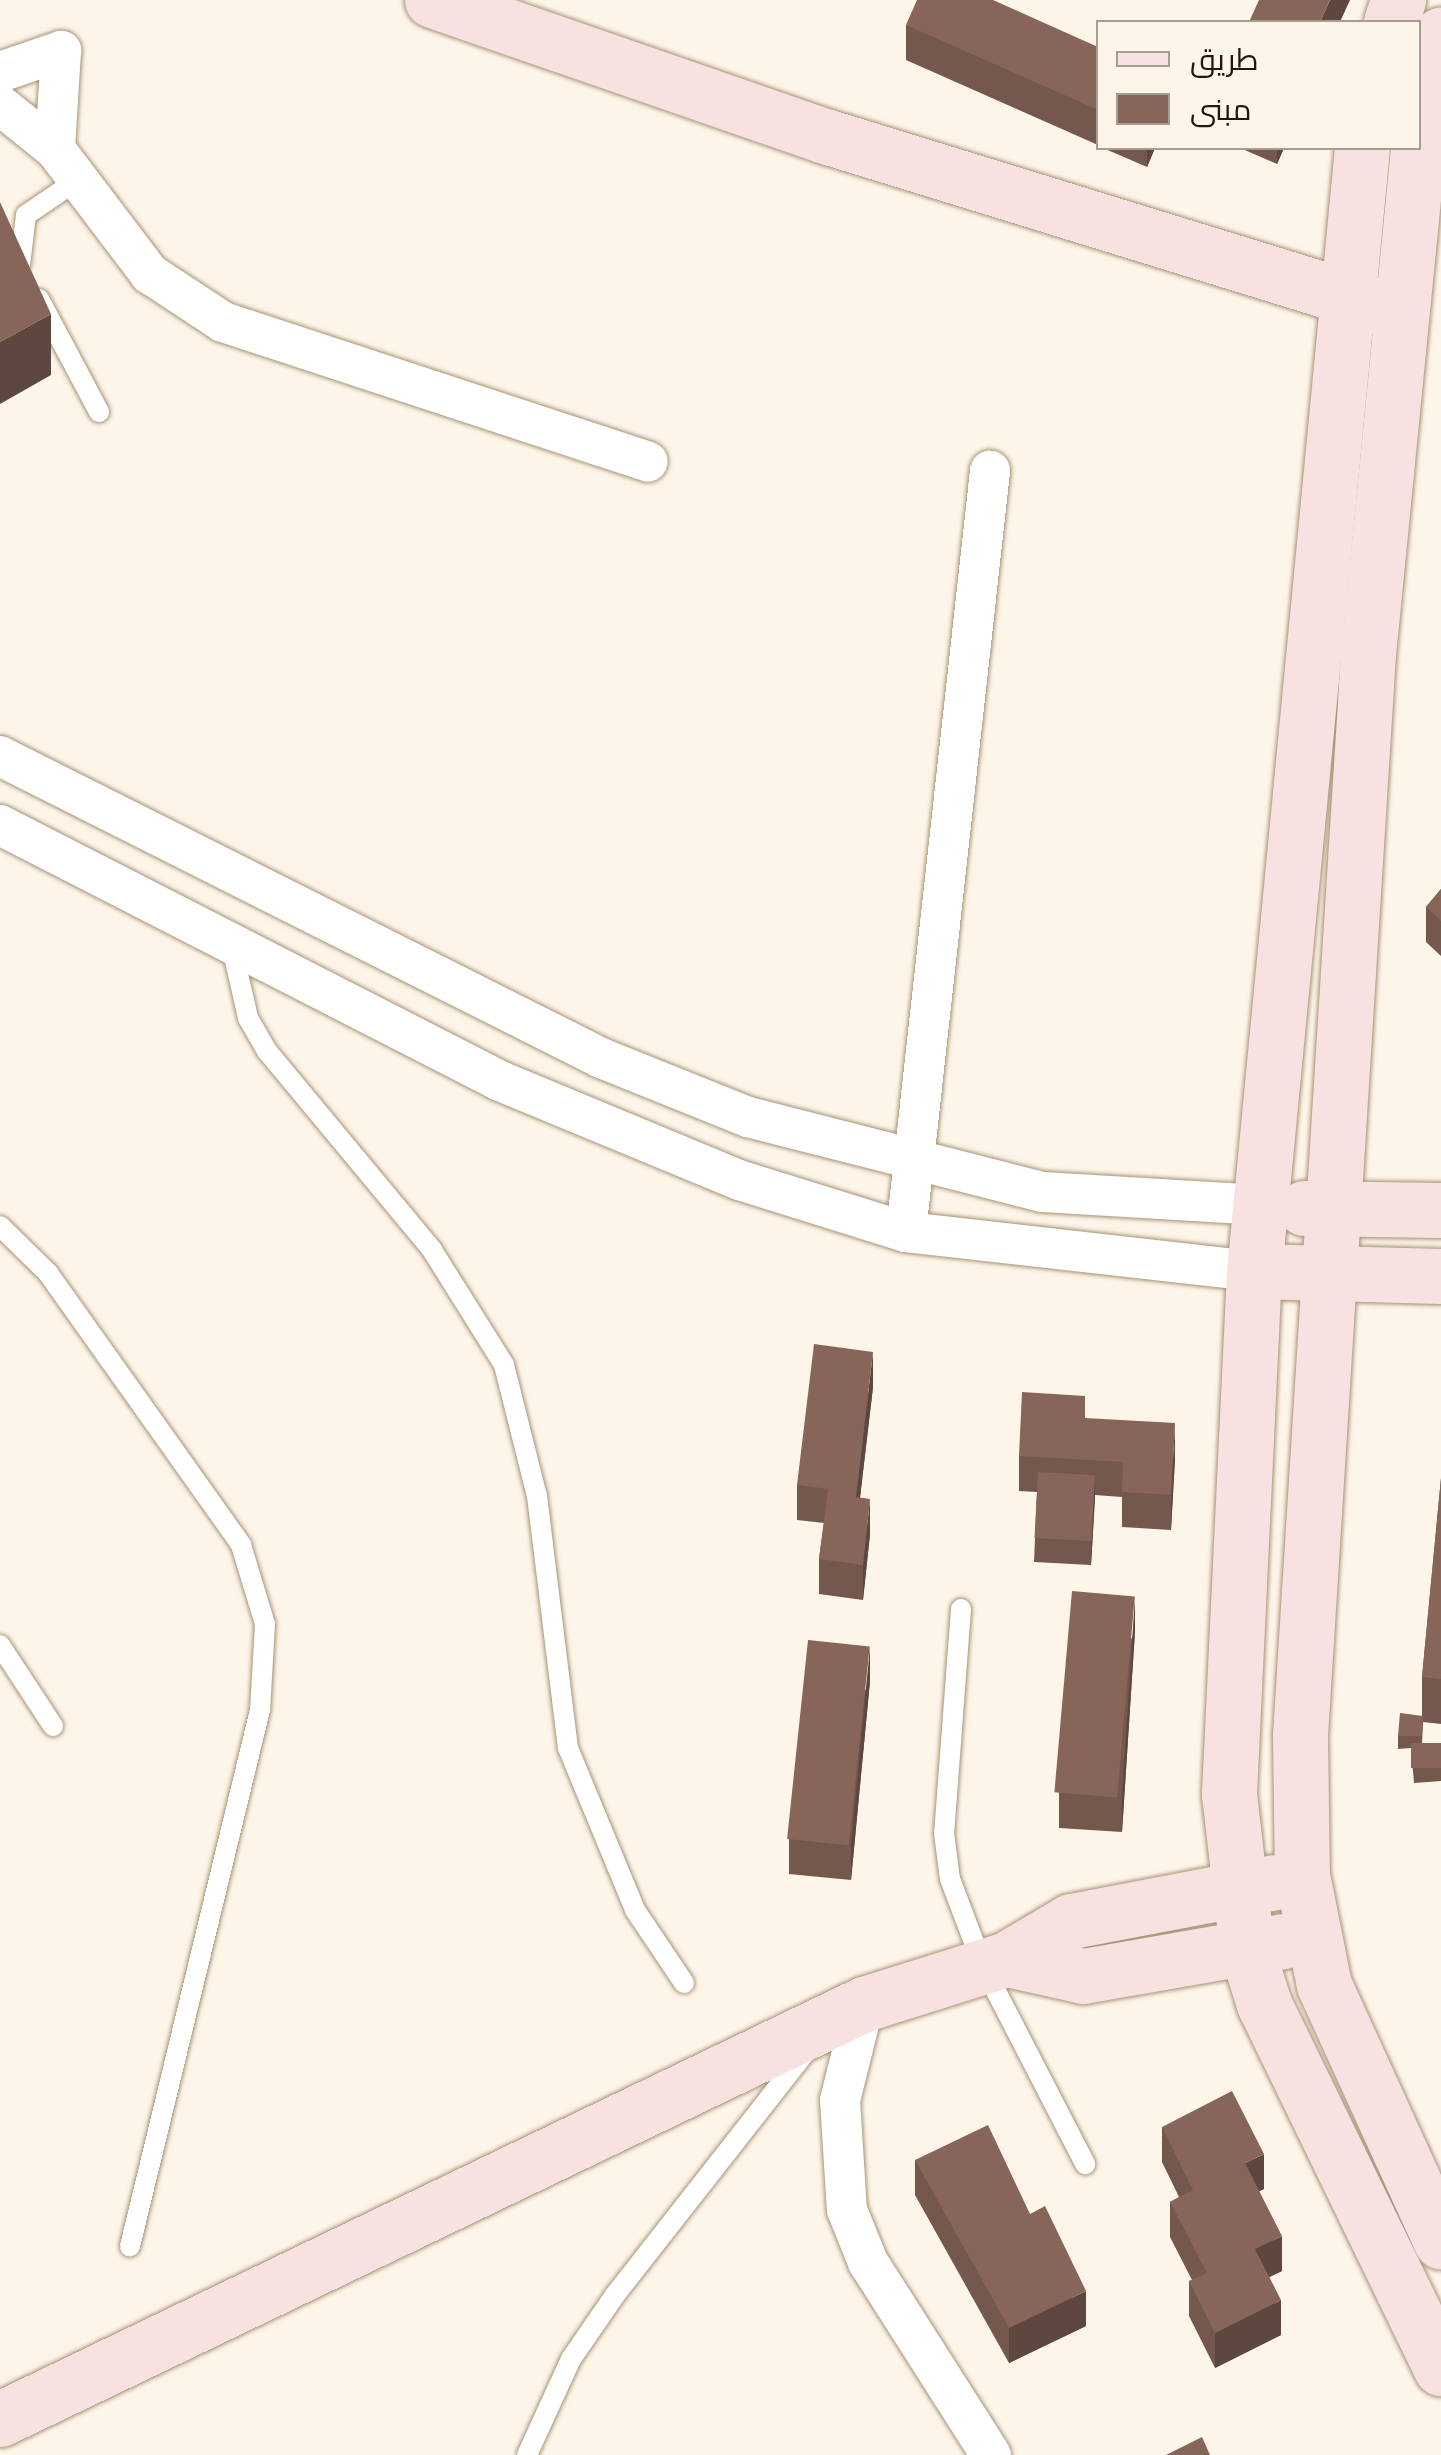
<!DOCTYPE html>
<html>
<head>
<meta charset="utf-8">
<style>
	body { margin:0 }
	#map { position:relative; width:1441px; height:2455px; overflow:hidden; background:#fef5e9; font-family:Inter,Cairo,sans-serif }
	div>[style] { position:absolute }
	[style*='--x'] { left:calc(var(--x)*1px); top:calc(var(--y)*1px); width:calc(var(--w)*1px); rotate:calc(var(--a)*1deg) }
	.roads { filter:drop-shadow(0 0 2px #a79376) drop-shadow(0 0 2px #a79376) }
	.lane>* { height:20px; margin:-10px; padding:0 10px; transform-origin:10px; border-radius:10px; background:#fff }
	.street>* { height:40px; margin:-20px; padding:0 20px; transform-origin:20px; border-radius:20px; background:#fff }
	.secondary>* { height:55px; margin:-27.5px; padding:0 27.5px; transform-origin:27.5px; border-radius:27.5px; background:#f8e1e1 }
	.wall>* { inset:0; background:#74574d }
	.shaded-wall>* { inset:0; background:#5e473f }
	.building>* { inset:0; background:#87655a; transform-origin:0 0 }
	span { translate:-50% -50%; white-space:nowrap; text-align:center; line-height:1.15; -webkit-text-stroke:8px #fef5e9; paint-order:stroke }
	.legend { position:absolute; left:1096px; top:20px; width:325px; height:130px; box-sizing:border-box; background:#fef5e9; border:2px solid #a59d91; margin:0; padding:12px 18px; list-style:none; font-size:30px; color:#1f180c }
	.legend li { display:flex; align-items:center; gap:20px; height:50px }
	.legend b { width:50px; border:2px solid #a59d91 }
</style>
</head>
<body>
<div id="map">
	<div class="roads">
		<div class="lane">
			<div style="--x:20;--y:265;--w:50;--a:-83.2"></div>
			<div style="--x:26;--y:215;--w:60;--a:-34.2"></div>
			<div style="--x:39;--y:299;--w:128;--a:62"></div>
			<div style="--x:231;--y:943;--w:77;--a:77.2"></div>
			<div style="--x:248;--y:1018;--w:38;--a:60"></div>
			<div style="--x:267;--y:1051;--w:259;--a:50.3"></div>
			<div style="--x:432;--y:1250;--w:136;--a:57.9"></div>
			<div style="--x:504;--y:1365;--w:135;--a:75.9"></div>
			<div style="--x:537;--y:1496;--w:254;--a:83"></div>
			<div style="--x:568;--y:1748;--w:175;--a:67.5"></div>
			<div style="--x:635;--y:1910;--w:88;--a:56.1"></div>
			<div style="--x:0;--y:1226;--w:67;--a:44.4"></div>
			<div style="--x:48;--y:1273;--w:334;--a:54.6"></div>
			<div style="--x:241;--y:1545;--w:83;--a:73.1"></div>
			<div style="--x:265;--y:1624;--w:86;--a:93.3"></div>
			<div style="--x:260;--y:1710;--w:552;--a:103.63"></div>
			<div style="--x:961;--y:1609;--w:225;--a:94.3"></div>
			<div style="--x:944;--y:1833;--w:46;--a:82.6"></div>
			<div style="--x:950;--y:1879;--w:93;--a:69.2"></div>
			<div style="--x:983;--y:1966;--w:223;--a:62.7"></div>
			<div style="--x:0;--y:1645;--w:97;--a:56.8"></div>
			<div style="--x:527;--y:2455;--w:106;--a:-65.4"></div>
			<div style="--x:571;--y:2359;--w:78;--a:-55.5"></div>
			<div style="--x:615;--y:2295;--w:314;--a:-51.9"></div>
		</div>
		<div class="street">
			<div style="--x:0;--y:72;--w:65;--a:-19"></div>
			<div style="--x:61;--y:51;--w:98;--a:93.5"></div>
			<div style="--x:0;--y:105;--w:70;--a:38.7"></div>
			<div style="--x:55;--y:149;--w:157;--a:52.8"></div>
			<div style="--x:150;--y:274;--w:87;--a:33.3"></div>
			<div style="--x:223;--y:322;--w:447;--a:18.2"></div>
			<div style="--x:0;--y:756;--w:673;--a:26.68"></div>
			<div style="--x:601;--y:1058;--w:158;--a:21.9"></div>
			<div style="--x:748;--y:1117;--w:304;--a:14.3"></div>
			<div style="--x:1043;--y:1192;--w:218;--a:3.4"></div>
			<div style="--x:0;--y:825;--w:562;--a:27.11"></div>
			<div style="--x:500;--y:1081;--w:259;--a:22.5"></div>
			<div style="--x:739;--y:1180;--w:175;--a:17.3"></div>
			<div style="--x:906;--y:1232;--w:350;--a:6.4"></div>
			<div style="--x:906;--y:1232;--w:766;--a:-83.7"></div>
			<div style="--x:864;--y:2004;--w:99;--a:104"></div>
			<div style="--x:840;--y:2100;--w:110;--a:86.4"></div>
			<div style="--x:847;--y:2210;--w:56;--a:68"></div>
			<div style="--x:868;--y:2262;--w:229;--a:57.5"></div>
		</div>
		<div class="secondary">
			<div style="--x:432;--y:0;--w:416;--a:19.1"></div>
			<div style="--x:825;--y:136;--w:581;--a:17.12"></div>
			<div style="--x:1391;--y:22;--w:23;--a:-72"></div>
			<div style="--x:1418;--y:140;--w:108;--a:-77.8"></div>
			<div style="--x:1362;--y:148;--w:1128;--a:95.49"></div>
			<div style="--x:1254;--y:1271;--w:524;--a:92.74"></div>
			<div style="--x:1229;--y:1794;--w:157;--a:83.4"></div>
			<div style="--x:1247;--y:1950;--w:57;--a:72.5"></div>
			<div style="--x:1264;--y:2004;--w:405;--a:64.1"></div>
			<div style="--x:1418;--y:148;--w:508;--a:95.64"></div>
			<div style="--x:1368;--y:654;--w:1084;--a:93.6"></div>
			<div style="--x:1300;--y:1736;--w:139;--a:89.2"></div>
			<div style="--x:1302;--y:1875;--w:112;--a:78.7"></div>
			<div style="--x:1324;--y:1985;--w:282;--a:65.5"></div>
			<div style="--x:1304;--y:1208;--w:137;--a:0.8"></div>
			<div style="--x:1254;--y:1271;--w:187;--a:1.5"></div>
			<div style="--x:1007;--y:1959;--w:78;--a:12.6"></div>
			<div style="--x:1083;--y:1976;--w:203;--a:-9.9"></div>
			<div style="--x:0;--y:2419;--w:958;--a:-25.66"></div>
			<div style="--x:864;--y:2004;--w:150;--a:-17.5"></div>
			<div style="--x:1007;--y:1959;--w:74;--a:-30.7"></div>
			<div style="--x:1071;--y:1921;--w:208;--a:-10.8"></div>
		</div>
	</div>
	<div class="wall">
		<div style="clip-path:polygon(906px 25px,1098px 47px,1098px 145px,906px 60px)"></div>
		<div style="clip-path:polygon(1103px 148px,1155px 148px,1147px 167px)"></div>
		<div style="clip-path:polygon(1240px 148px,1284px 148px,1277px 164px)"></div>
		<div style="clip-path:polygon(1441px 889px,1441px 956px,1426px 942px,1426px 907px)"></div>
		<div style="clip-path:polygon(873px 1387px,860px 1497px,870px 1534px,863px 1600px,819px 1594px,819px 1559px,824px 1523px,797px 1520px,797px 1485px)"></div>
		<div style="clip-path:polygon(1085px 1418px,1175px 1458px,1171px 1530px,1122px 1527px,1122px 1497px,1095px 1495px,1091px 1565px,1034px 1562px,1037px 1492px,1019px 1491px,1019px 1456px)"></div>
		<div style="clip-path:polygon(1441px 1478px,1441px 1724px,1423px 1722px,1422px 1744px,1441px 1743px,1441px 1781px,1414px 1783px,1411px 1748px,1398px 1749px,1398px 1736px,1422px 1716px,1422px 1677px)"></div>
		<div style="clip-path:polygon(1135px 1631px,1122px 1832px,1059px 1828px,1059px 1793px)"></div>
		<div style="clip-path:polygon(870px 1681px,851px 1880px,789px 1874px,789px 1839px)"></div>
		<div style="clip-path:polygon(1162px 2127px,1264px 2189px,1259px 2191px,1282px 2271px,1269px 2277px,1281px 2335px,1215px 2368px,1189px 2316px,1189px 2281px,1192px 2280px,1170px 2237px,1170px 2202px,1179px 2197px,1162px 2162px)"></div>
		<div style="clip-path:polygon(915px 2160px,1030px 2214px,1086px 2326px,1009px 2363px,915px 2195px)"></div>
	</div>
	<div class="shaded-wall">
		<div style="clip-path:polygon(1330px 0,1350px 0,1340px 22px,1320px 22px)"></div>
		<div style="clip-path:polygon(1147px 148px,1155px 148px,1147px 167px)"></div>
		<div style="clip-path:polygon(1277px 148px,1284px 148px,1277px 164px)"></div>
		<div style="clip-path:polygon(51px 314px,51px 375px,0 404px,0 342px)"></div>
		<div style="clip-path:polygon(873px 1352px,873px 1387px,856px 1532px,856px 1497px)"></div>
		<div style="clip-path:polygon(1175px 1423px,1175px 1458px,1171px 1530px,1171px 1495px)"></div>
		<div style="clip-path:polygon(1095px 1475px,1095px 1499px,1091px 1565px,1091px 1541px)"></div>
		<div style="clip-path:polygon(870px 1499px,870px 1534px,863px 1600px,863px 1565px)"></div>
		<div style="clip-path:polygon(1135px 1596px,1135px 1631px,1122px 1832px,1122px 1797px)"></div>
		<div style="clip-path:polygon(870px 1646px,870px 1681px,851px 1880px,851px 1845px)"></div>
		<div style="clip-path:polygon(1264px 2154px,1264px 2189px,1245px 2198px,1245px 2163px)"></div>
		<div style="clip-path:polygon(1282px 2236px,1282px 2271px,1255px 2284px,1255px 2249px)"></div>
		<div style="clip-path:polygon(1086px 2291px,1086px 2326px,1009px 2363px,1009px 2328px)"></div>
		<div style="clip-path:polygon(1281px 2300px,1281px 2335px,1215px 2368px,1215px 2333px)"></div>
	</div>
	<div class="building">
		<div style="clip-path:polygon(917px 0,993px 0,1098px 47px,1098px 110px,906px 25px)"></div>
		<div style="clip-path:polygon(1259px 0,1330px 0,1320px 22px,1249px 22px)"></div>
		<div style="clip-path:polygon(0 202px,51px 314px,0 342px)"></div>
		<div style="clip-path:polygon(1441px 889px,1441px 921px,1426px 907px)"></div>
		<div style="clip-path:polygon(814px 1344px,873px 1352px,856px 1497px,870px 1499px,863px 1565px,819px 1559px,828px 1489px,797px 1485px)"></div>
		<div style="clip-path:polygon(1022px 1392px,1085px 1396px,1085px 1418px,1175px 1423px,1171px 1495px,1122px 1492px,1123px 1462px,1019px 1456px)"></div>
		<div style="left:1038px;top:1472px;width:57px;height:66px;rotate:3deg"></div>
		<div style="clip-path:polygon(1441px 1478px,1441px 1679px,1422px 1677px)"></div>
		<div style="left:1072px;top:1591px;width:63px;height:202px;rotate:5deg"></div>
		<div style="left:808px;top:1640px;width:62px;height:200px;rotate:6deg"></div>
		<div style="clip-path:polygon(1400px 1713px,1423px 1716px,1422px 1736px,1398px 1736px)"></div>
		<div style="left:1441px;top:1743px;width:25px;height:30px;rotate:90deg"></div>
		<div style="clip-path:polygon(1232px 2091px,1264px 2154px,1245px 2163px,1282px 2236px,1255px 2249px,1281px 2300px,1215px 2333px,1189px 2281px,1207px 2273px,1170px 2202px,1193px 2190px,1162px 2127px)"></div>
		<div style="clip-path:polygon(988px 2125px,1030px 2214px,1045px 2206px,1086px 2291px,1009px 2328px,915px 2160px)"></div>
		<div style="clip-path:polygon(1202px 2437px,1210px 2455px,1166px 2455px)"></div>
	</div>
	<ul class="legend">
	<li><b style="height:12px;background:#f8e1e1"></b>طريق</li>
	<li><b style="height:28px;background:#87655a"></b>مبنى</li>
	</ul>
</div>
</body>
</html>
